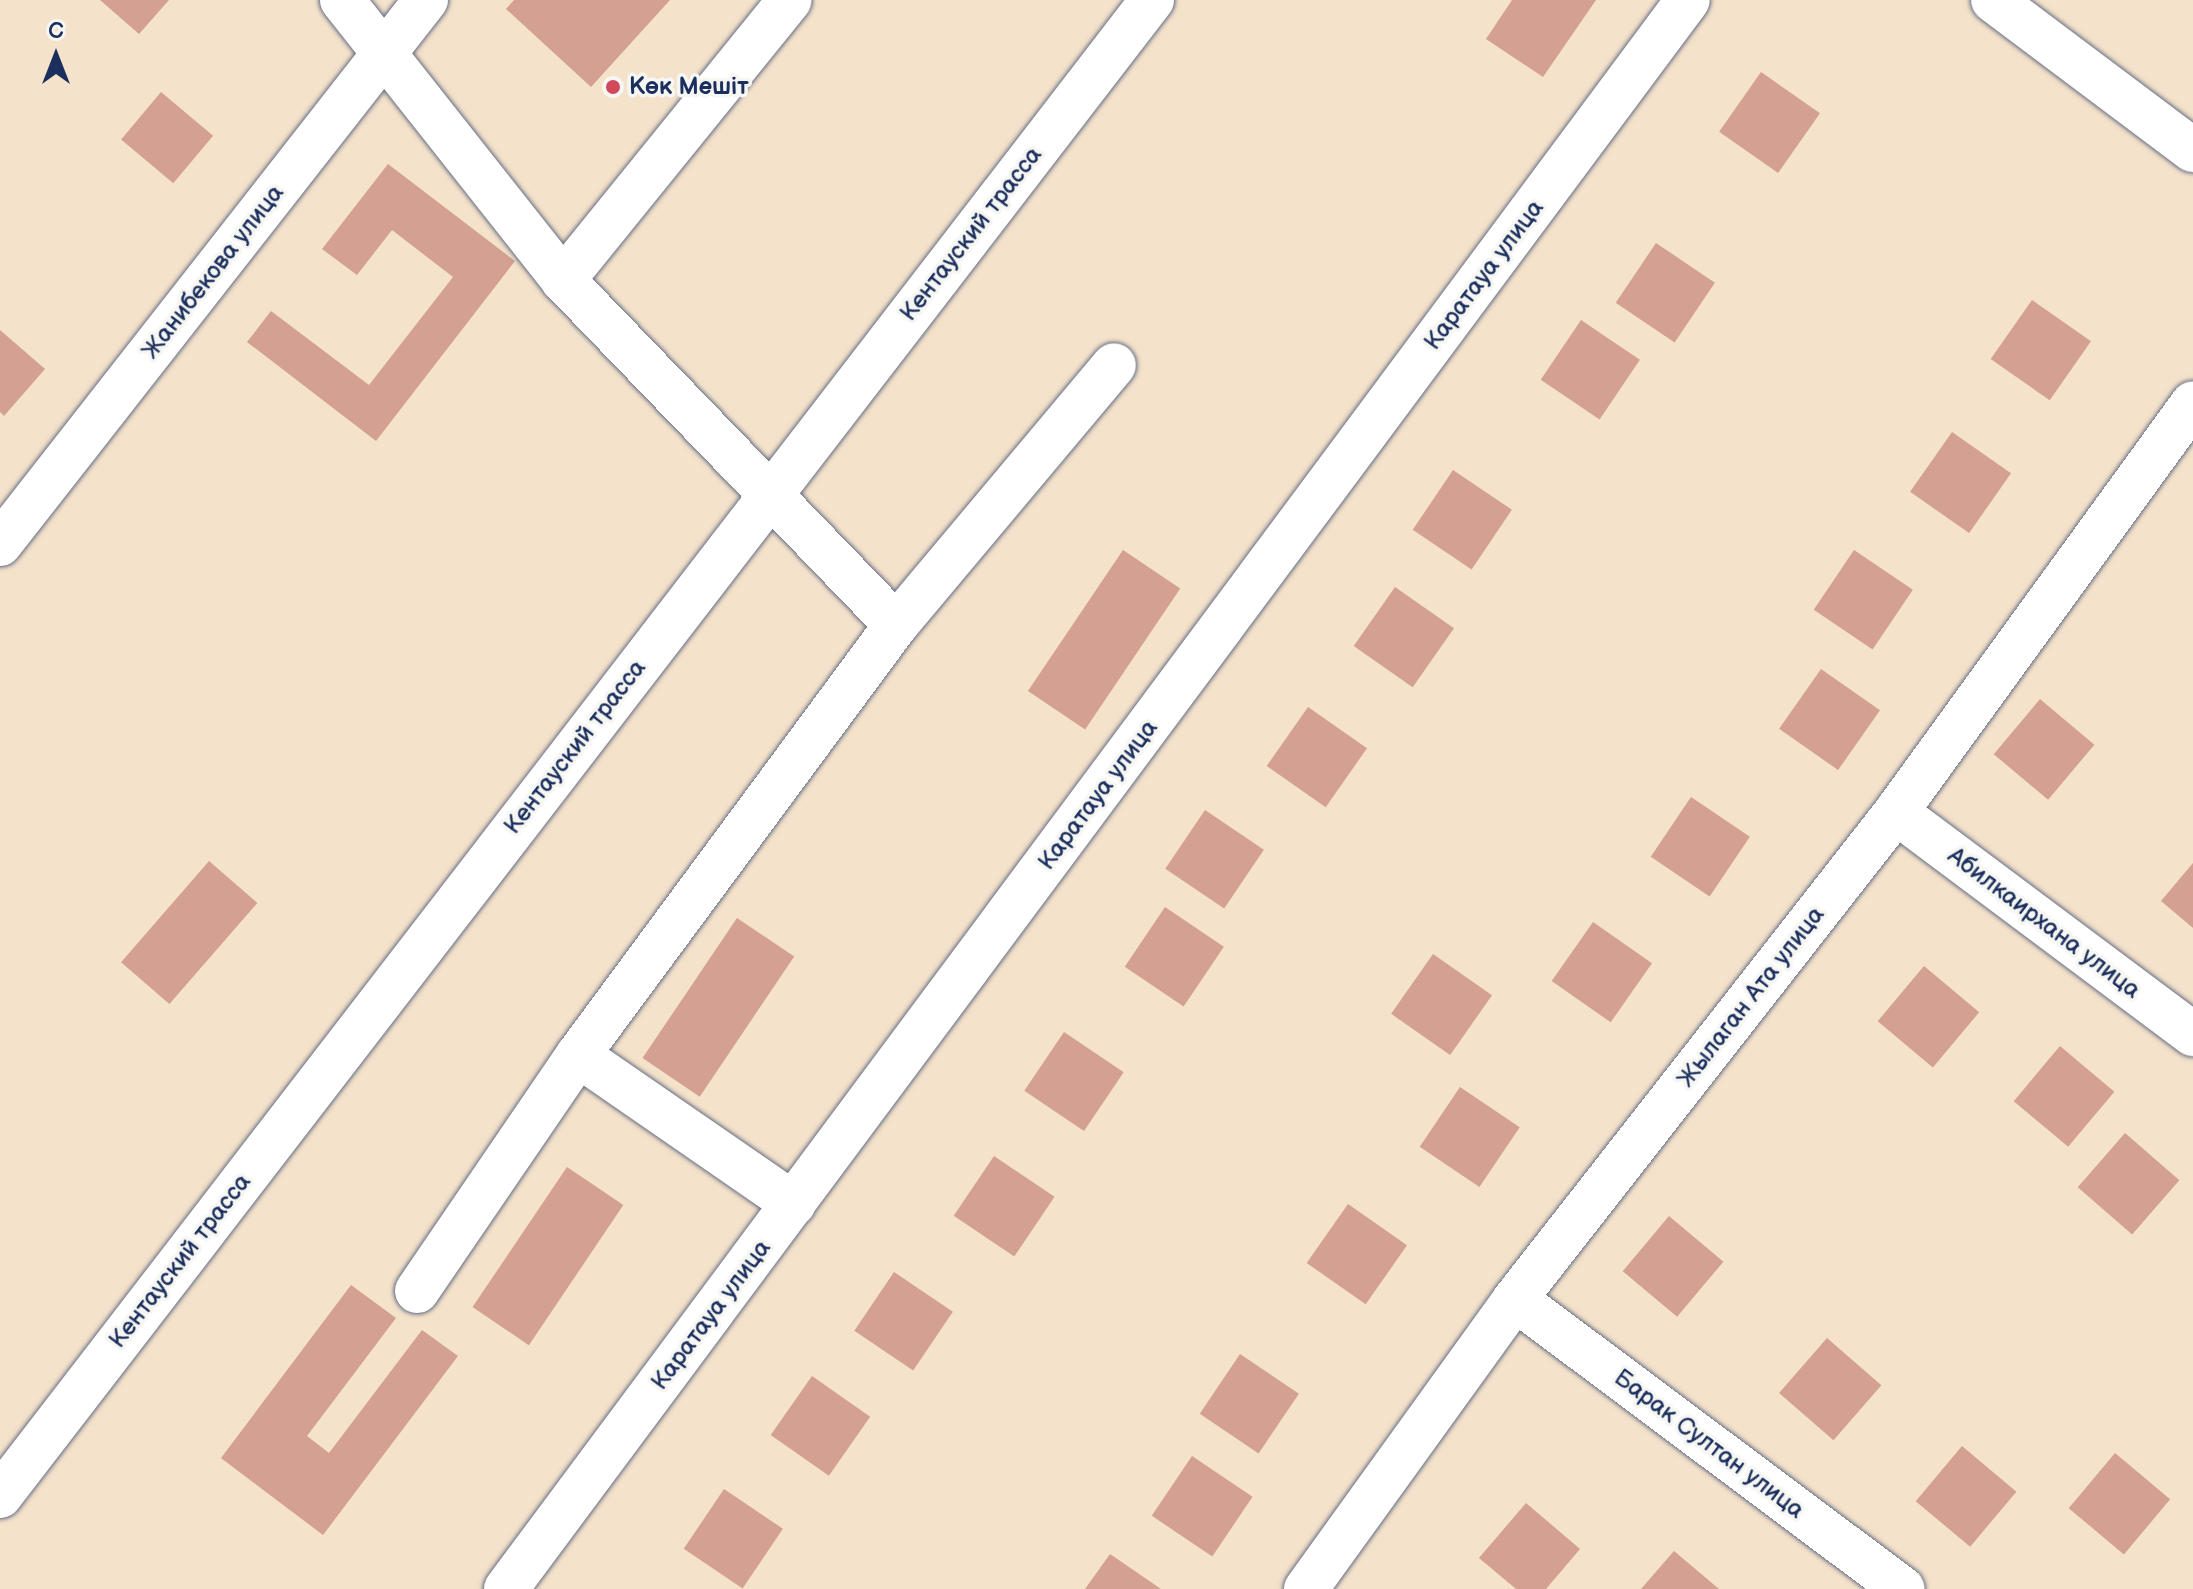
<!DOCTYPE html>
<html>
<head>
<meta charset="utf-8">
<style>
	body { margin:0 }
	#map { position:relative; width:2193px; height:1589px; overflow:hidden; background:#f4e2ca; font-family:"Balsamiq Sans",sans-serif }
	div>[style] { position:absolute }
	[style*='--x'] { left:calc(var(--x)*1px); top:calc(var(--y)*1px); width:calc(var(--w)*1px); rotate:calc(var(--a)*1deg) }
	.building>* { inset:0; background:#d3a091; transform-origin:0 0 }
	.roads { filter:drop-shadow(0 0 2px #676e84) drop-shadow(0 0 2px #676e84) }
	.minor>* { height:44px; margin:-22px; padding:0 22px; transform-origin:22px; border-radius:22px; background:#fff }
	.major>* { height:44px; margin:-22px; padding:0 22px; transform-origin:22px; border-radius:22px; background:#fff }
	.dots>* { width:22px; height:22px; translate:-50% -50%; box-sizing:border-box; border:4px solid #f6f6f2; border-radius:50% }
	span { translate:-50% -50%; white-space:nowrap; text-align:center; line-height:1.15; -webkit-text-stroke:7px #f6f6f2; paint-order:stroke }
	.poi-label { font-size:24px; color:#1b2f5e; font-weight:700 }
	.left { translate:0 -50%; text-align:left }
	.street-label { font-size:24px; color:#1b2f5e }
	.north { position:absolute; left:16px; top:16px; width:80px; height:80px; -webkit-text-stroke:6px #f6f6f2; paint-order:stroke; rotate:0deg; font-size:22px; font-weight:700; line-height:32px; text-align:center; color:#1b2f5e }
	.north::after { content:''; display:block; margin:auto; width:28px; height:36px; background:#1b2f5e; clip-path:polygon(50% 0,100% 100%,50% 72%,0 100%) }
</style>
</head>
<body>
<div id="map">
	<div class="building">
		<div style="clip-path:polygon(100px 0,169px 0,139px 34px)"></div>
		<div style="clip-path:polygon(514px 0,670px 0,591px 87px,506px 9px)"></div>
		<div style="clip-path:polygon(1512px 0,1596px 0,1543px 77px,1486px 39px)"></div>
		<div style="left:1761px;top:72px;width:72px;height:73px;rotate:35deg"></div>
		<div style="left:161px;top:92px;width:68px;height:62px;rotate:40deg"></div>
		<div style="clip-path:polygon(388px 164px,515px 261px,376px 441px,247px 342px,271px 311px,369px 385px,453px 277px,392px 230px,357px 275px,322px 249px)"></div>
		<div style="left:1656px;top:243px;width:71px;height:72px;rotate:34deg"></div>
		<div style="left:2032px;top:300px;width:72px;height:72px;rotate:35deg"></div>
		<div style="left:1581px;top:320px;width:71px;height:72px;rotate:34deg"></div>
		<div style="clip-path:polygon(0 330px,45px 369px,4px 416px,0 412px)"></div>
		<div style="left:1952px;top:432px;width:72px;height:73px;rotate:35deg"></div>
		<div style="left:1453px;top:470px;width:71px;height:72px;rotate:34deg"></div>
		<div style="left:1123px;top:550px;width:69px;height:170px;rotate:34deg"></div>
		<div style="left:1854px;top:550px;width:71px;height:72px;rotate:34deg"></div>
		<div style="left:1395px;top:587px;width:72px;height:72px;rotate:35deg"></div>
		<div style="left:1821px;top:669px;width:72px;height:73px;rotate:35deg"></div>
		<div style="left:2040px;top:699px;width:71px;height:72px;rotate:40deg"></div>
		<div style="left:1308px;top:707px;width:72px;height:72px;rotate:35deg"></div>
		<div style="left:1691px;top:797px;width:71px;height:72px;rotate:34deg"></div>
		<div style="left:1205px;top:810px;width:71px;height:71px;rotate:34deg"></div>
		<div style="left:209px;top:861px;width:64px;height:134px;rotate:41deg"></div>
		<div style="clip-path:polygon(2193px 863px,2193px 928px,2161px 901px)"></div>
		<div style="left:1165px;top:907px;width:71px;height:72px;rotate:34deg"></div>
		<div style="left:737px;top:918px;width:69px;height:169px;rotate:34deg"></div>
		<div style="left:1593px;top:922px;width:72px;height:72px;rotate:35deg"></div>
		<div style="left:1433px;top:954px;width:72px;height:73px;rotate:35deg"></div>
		<div style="left:1924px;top:966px;width:72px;height:72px;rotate:40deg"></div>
		<div style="left:1064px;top:1032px;width:72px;height:71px;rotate:34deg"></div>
		<div style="left:2060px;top:1046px;width:71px;height:72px;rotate:40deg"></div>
		<div style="left:1460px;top:1087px;width:72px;height:72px;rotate:34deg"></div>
		<div style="left:2125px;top:1133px;width:72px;height:72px;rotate:41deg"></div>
		<div style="left:994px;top:1156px;width:73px;height:72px;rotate:34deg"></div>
		<div style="left:567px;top:1167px;width:68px;height:169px;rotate:34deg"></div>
		<div style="left:1348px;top:1204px;width:72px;height:72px;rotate:35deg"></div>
		<div style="left:1669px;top:1216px;width:71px;height:72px;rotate:40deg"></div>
		<div style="left:894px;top:1272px;width:71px;height:71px;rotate:34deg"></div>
		<div style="clip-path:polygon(351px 1285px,396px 1318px,307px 1436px,329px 1453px,422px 1330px,458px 1356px,323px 1535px,221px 1458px)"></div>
		<div style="left:1827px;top:1338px;width:72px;height:73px;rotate:41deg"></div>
		<div style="left:1240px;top:1354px;width:71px;height:72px;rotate:34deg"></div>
		<div style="left:812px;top:1376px;width:71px;height:72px;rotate:35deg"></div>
		<div style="left:1962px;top:1446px;width:71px;height:72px;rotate:40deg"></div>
		<div style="left:2115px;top:1453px;width:72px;height:72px;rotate:40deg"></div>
		<div style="left:1192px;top:1456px;width:73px;height:72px;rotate:34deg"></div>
		<div style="left:724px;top:1489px;width:71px;height:72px;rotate:34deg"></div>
		<div style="clip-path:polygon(1526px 1503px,1580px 1549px,1546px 1589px,1516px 1589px,1479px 1558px)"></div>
		<div style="clip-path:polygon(1674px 1551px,1719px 1589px,1641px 1589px)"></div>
		<div style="clip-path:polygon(1110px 1554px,1161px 1589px,1085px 1589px)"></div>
	</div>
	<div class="roads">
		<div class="minor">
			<div style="--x:342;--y:0;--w:357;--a:51.7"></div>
			<div style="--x:563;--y:280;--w:479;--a:46"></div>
			<div style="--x:1993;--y:0;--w:250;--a:36.9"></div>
			<div style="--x:563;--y:280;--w:360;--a:-51"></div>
			<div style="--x:0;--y:544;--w:691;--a:-51.94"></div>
			<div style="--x:1896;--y:812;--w:371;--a:36.8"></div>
			<div style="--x:578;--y:1055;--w:262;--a:34.6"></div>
			<div style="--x:417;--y:1291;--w:286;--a:-55.7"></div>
			<div style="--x:578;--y:1055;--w:535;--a:-53.52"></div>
			<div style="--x:896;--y:625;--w:339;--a:-50"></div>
			<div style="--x:1515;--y:1299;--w:484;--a:36.8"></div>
			<div style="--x:506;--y:1589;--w:1980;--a:-53.36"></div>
			<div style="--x:1306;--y:1589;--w:357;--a:-54.2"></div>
			<div style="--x:1515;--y:1299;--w:618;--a:-51.96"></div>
			<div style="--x:1896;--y:812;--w:505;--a:-54.01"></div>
		</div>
		<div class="major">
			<div style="--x:0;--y:1496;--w:1888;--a:-52.4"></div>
		</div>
	</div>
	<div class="dots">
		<div style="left:613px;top:87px;background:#d1495b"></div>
	</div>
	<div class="poi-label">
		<span class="left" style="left:629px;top:87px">Көк Мешіт</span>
	</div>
	<div class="street-label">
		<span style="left:971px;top:234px;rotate:-52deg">Кентауский трасса</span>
		<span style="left:213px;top:272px;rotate:-52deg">Жанибекова улица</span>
		<span style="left:1484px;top:275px;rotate:-53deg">Каратауа улица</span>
		<span style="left:575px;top:747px;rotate:-52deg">Кентауский трасса</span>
		<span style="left:1098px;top:795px;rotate:-53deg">Каратауа улица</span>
		<span style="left:2044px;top:923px;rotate:37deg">Абилкаирхана улица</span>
		<span style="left:1751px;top:997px;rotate:-52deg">Жылаган Ата улица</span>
		<span style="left:180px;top:1261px;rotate:-52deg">Кентауский трасса</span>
		<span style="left:711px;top:1315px;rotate:-53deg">Каратауа улица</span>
		<span style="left:1709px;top:1444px;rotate:37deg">Барак Султан улица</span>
	</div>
	<div class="north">С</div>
</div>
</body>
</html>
